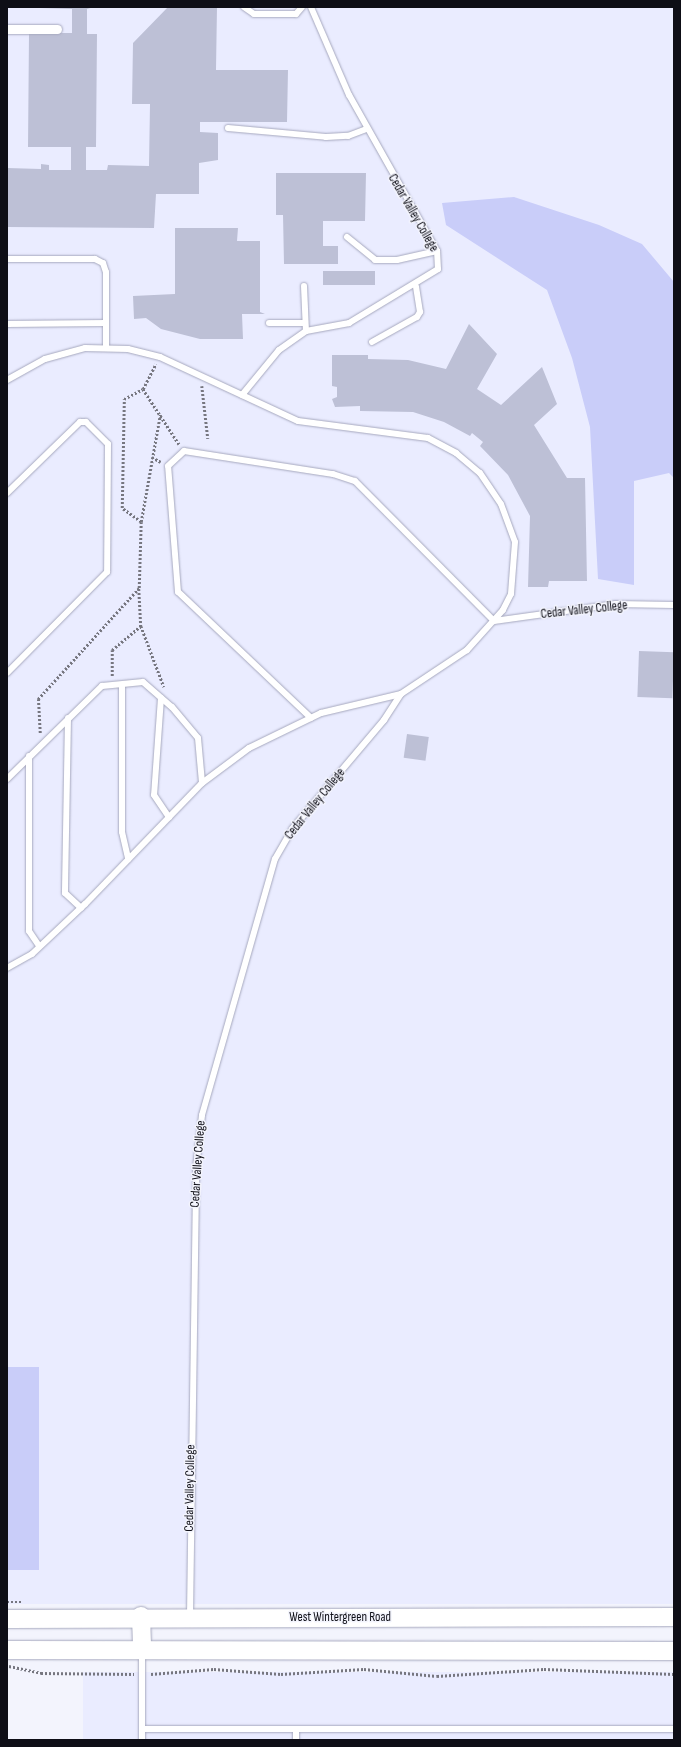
<!DOCTYPE html>
<html>
<head>
<meta charset="utf-8">
<style>
	body { margin:0 }
	#map { position:relative; width:681px; height:1747px; overflow:hidden; background:#f3f4fd; font-family:"Sofia Sans Condensed",sans-serif }
	div>[style] { position:absolute }
	[style*='--x'] { left:calc(var(--x)*1px); top:calc(var(--y)*1px); width:calc(var(--w)*1px); rotate:calc(var(--a)*1deg) }
	.built>* { inset:0; background:#eaecff; transform-origin:0 0 }
	.green>* { inset:0; background:#c9cdf9; transform-origin:0 0 }
	.building>* { inset:0; background:#bdc0d6; transform-origin:0 0 }
	.path>* { height:2.5px; margin-top:-1.25px; transform-origin:0; background:repeating-linear-gradient(90deg,#76767f 0 2px,transparent 0 4px) }
	.roads { filter:drop-shadow(0 0 1px #a6a8be) drop-shadow(0 0 1px #a6a8be) }
	.service>* { height:6px; margin:-3px; padding:0 3px; transform-origin:3px; border-radius:3px; background:#fff }
	.pedestrian>* { height:9px; margin:-4.5px; padding:0 4.5px; transform-origin:4.5px; border-radius:4.5px; background:#fff }
	.secondary>* { height:18px; margin:-9px; padding:0 9px; transform-origin:9px; border-radius:9px; background:#fff }
	span { translate:-50% -50%; white-space:nowrap; text-align:center; line-height:1.15; -webkit-text-stroke:3px #f3f4fd; paint-order:stroke }
	.street-label { font-size:13px; color:#0e0e16 }
	.frame { position:absolute; inset:0; border:8px solid #0e0e16; pointer-events:none }
</style>
</head>
<body>
<div id="map">
	<div class="built">
		<div style="left:7px;top:7px;width:667px;height:1597px"></div>
		<div style="left:83px;top:1672px;width:591px;height:68px"></div>
	</div>
	<div class="green">
		<div style="clip-path:polygon(514px 197px,599px 225px,642px 244px,674px 282px,674px 478px,669px 473px,634px 481px,634px 585px,598px 579px,590px 427px,572px 358px,547px 290px,446px 225px,442px 203px)"></div>
		<div style="left:7px;top:1367px;width:32px;height:203px"></div>
	</div>
	<div class="building">
		<div style="clip-path:polygon(9px 7px,94px 7px,87px 9px,87px 34px,97px 34px,96px 147px,86px 147px,86px 170px,107px 170px,108px 165px,149px 166px,150px 104px,132px 104px,133px 43px,168px 7px,217px 7px,216px 70px,288px 70px,287px 122px,200px 122px,200px 132px,218px 133px,218px 160px,199px 163px,199px 194px,156px 194px,154px 228px,7px 227px,7px 168px,41px 169px,41px 164px,49px 165px,49px 170px,71px 170px,71px 147px,28px 147px,29px 33px,72px 33px,72px 9px)"></div>
		<div style="clip-path:polygon(276px 173px,366px 173px,365px 221px,323px 221px,323px 246px,338px 246px,338px 264px,284px 264px,283px 215px,276px 215px)"></div>
		<div style="clip-path:polygon(175px 228px,238px 228px,237px 241px,260px 241px,260px 312px,265px 314px,242px 314px,243px 339px,200px 339px,161px 329px,146px 318px,134px 319px,133px 296px,175px 294px)"></div>
		<div style="left:375px;top:271px;width:14px;height:52px;rotate:90deg"></div>
		<div style="clip-path:polygon(469px 324px,497px 354px,477px 389px,501px 405px,542px 367px,557px 404px,534px 425px,567px 478px,585px 478px,587px 581px,549px 581px,548px 587px,528px 587px,530px 516px,508px 475px,480px 446px,483px 442px,472px 433px,470px 436px,444px 422px,413px 412px,360px 411px,360px 406px,335px 407px,332px 399px,337px 397px,337px 387px,332px 386px,332px 355px,368px 355px,368px 359px,408px 360px,446px 369px)"></div>
		<div style="left:639px;top:651px;width:35px;height:46px;rotate:2deg"></div>
		<div style="left:407px;top:734px;width:22px;height:24px;rotate:8deg"></div>
	</div>
	<div class="path">
		<div style="--x:202;--y:386;--w:53;--a:83.5"></div>
		<div style="--x:143;--y:389;--w:66;--a:56.8"></div>
		<div style="--x:152;--y:457;--w:10;--a:29"></div>
		<div style="--x:141;--y:522;--w:109;--a:-79.9"></div>
		<div style="--x:139;--y:589;--w:37;--a:87"></div>
		<div style="--x:141;--y:626;--w:65;--a:69.3"></div>
		<div style="--x:112;--y:676;--w:26;--a:-90"></div>
		<div style="--x:112;--y:650;--w:38;--a:-40"></div>
		<div style="--x:40;--y:733;--w:34;--a:-93"></div>
		<div style="--x:38;--y:699;--w:150;--a:-47.7"></div>
		<div style="--x:139;--y:588;--w:66;--a:-88.3"></div>
		<div style="--x:141;--y:522;--w:24;--a:-144"></div>
		<div style="--x:122;--y:508;--w:109;--a:-88.9"></div>
		<div style="--x:124;--y:399;--w:21;--a:-28"></div>
		<div style="--x:143;--y:389;--w:28;--a:-63"></div>
		<div style="--x:7;--y:1602;--w:15;--a:0"></div>
		<div style="--x:9;--y:1666;--w:33;--a:12"></div>
		<div style="--x:41;--y:1673;--w:93;--a:0.6"></div>
		<div style="--x:151;--y:1674;--w:63;--a:-4.5"></div>
		<div style="--x:214;--y:1669;--w:67;--a:4.3"></div>
		<div style="--x:281;--y:1674;--w:83;--a:-3.4"></div>
		<div style="--x:364;--y:1669;--w:73;--a:5.5"></div>
		<div style="--x:437;--y:1676;--w:107;--a:-3.7"></div>
		<div style="--x:544;--y:1669;--w:130;--a:2.2"></div>
	</div>
	<div class="roads">
		<div class="service">
			<div style="--x:244;--y:7;--w:12;--a:35"></div>
			<div style="--x:254;--y:14;--w:42;--a:0"></div>
			<div style="--x:296;--y:14;--w:9;--a:-49"></div>
			<div style="--x:228;--y:128;--w:98;--a:5.2"></div>
			<div style="--x:326;--y:137;--w:22;--a:-3"></div>
			<div style="--x:348;--y:136;--w:19;--a:-21"></div>
			<div style="--x:347;--y:237;--w:36;--a:39"></div>
			<div style="--x:375;--y:260;--w:22;--a:0"></div>
			<div style="--x:397;--y:260;--w:41;--a:-12.7"></div>
			<div style="--x:7;--y:259;--w:88;--a:0"></div>
			<div style="--x:95;--y:259;--w:9;--a:27"></div>
			<div style="--x:103;--y:263;--w:9;--a:72"></div>
			<div style="--x:106;--y:272;--w:51;--a:90"></div>
			<div style="--x:106;--y:323;--w:99;--a:179.4"></div>
			<div style="--x:304;--y:286;--w:45;--a:87.5"></div>
			<div style="--x:106;--y:323;--w:24;--a:90"></div>
			<div style="--x:269;--y:323;--w:36;--a:0"></div>
			<div style="--x:372;--y:342;--w:51;--a:-29.1"></div>
			<div style="--x:417;--y:317;--w:6;--a:-59"></div>
			<div style="--x:420;--y:312;--w:26;--a:-99"></div>
			<div style="--x:7;--y:380;--w:43;--a:-28.9"></div>
			<div style="--x:45;--y:359;--w:41;--a:-15.4"></div>
			<div style="--x:85;--y:348;--w:43;--a:1.3"></div>
			<div style="--x:128;--y:349;--w:33;--a:14"></div>
			<div style="--x:160;--y:357;--w:152;--a:24.9"></div>
			<div style="--x:298;--y:421;--w:131;--a:7.5"></div>
			<div style="--x:428;--y:438;--w:32;--a:28"></div>
			<div style="--x:456;--y:453;--w:31;--a:40"></div>
			<div style="--x:480;--y:473;--w:37;--a:56"></div>
			<div style="--x:501;--y:504;--w:40;--a:69.8"></div>
			<div style="--x:515;--y:542;--w:52;--a:94.4"></div>
			<div style="--x:511;--y:594;--w:18;--a:117"></div>
			<div style="--x:503;--y:610;--w:54;--a:132"></div>
			<div style="--x:467;--y:650;--w:79;--a:146.3"></div>
			<div style="--x:401;--y:694;--w:82;--a:166.6"></div>
			<div style="--x:321;--y:713;--w:80;--a:154.1"></div>
			<div style="--x:249;--y:748;--w:59;--a:143.3"></div>
			<div style="--x:202;--y:783;--w:168;--a:134"></div>
			<div style="--x:85;--y:904;--w:73;--a:136.7"></div>
			<div style="--x:32;--y:954;--w:29;--a:151"></div>
			<div style="--x:242;--y:395;--w:58;--a:-50.6"></div>
			<div style="--x:279;--y:350;--w:33;--a:-35"></div>
			<div style="--x:306;--y:331;--w:44;--a:-10.5"></div>
			<div style="--x:349;--y:323;--w:104;--a:-31.2"></div>
			<div style="--x:438;--y:269;--w:18;--a:-93"></div>
			<div style="--x:437;--y:251;--w:179;--a:-119.4"></div>
			<div style="--x:349;--y:95;--w:96;--a:-113.4"></div>
			<div style="--x:7;--y:493;--w:102;--a:-44.2"></div>
			<div style="--x:80;--y:422;--w:6;--a:0"></div>
			<div style="--x:86;--y:422;--w:31;--a:45"></div>
			<div style="--x:108;--y:444;--w:128;--a:90.4"></div>
			<div style="--x:107;--y:572;--w:142;--a:134.7"></div>
			<div style="--x:122;--y:686;--w:146;--a:90"></div>
			<div style="--x:122;--y:832;--w:28;--a:77"></div>
			<div style="--x:161;--y:698;--w:97;--a:94.1"></div>
			<div style="--x:154;--y:795;--w:27;--a:56"></div>
			<div style="--x:68;--y:718;--w:175;--a:91"></div>
			<div style="--x:65;--y:893;--w:22;--a:43"></div>
			<div style="--x:311;--y:718;--w:183;--a:-136.5"></div>
			<div style="--x:178;--y:592;--w:126;--a:-94.5"></div>
			<div style="--x:168;--y:466;--w:22;--a:-43"></div>
			<div style="--x:184;--y:451;--w:151;--a:8.8"></div>
			<div style="--x:333;--y:474;--w:23;--a:18"></div>
			<div style="--x:355;--y:481;--w:197;--a:45.2"></div>
			<div style="--x:494;--y:621;--w:123;--a:-7.9"></div>
			<div style="--x:616;--y:604;--w:58;--a:1"></div>
			<div style="--x:29;--y:756;--w:175;--a:90"></div>
			<div style="--x:29;--y:931;--w:18;--a:56"></div>
			<div style="--x:7;--y:779;--w:133;--a:-44.4"></div>
			<div style="--x:102;--y:686;--w:41;--a:-5.6"></div>
			<div style="--x:143;--y:682;--w:38;--a:41"></div>
			<div style="--x:172;--y:707;--w:40;--a:50"></div>
			<div style="--x:198;--y:738;--w:45;--a:84.9"></div>
			<div style="--x:190;--y:1616;--w:448;--a:-89.2"></div>
			<div style="--x:196;--y:1168;--w:53;--a:-83.5"></div>
			<div style="--x:202;--y:1115;--w:266;--a:-74.1"></div>
			<div style="--x:275;--y:859;--w:34;--a:-60"></div>
			<div style="--x:292;--y:829;--w:143;--a:-49.8"></div>
			<div style="--x:384;--y:720;--w:31;--a:-57"></div>
			<div style="--x:142;--y:1652;--w:88;--a:90"></div>
			<div style="--x:142;--y:1729;--w:532;--a:0"></div>
			<div style="--x:296;--y:1729;--w:11;--a:90"></div>
		</div>
		<div class="pedestrian">
			<div style="--x:7;--y:29;--w:50;--a:0"></div>
		</div>
		<div class="secondary">
			<div style="--x:141;--y:1616;--w:34;--a:88"></div>
			<div style="--x:7;--y:1619;--w:667;--a:-0.17"></div>
			<div style="--x:7;--y:1650;--w:667;--a:0.09"></div>
		</div>
	</div>
	<div class="street-label">
		<span style="left:413px;top:213px;rotate:60deg">Cedar Valley College</span>
		<span style="left:584px;top:610px;rotate:-6deg">Cedar Valley College</span>
		<span style="left:315px;top:804px;rotate:-51deg">Cedar Valley College</span>
		<span style="left:198px;top:1164px;rotate:-86deg">Cedar Valley College</span>
		<span style="left:190px;top:1488px;rotate:-89deg">Cedar Valley College</span>
		<span style="left:340px;top:1617px">West Wintergreen Road</span>
	</div>
	<div class="frame"></div>
</div>
</body>
</html>
